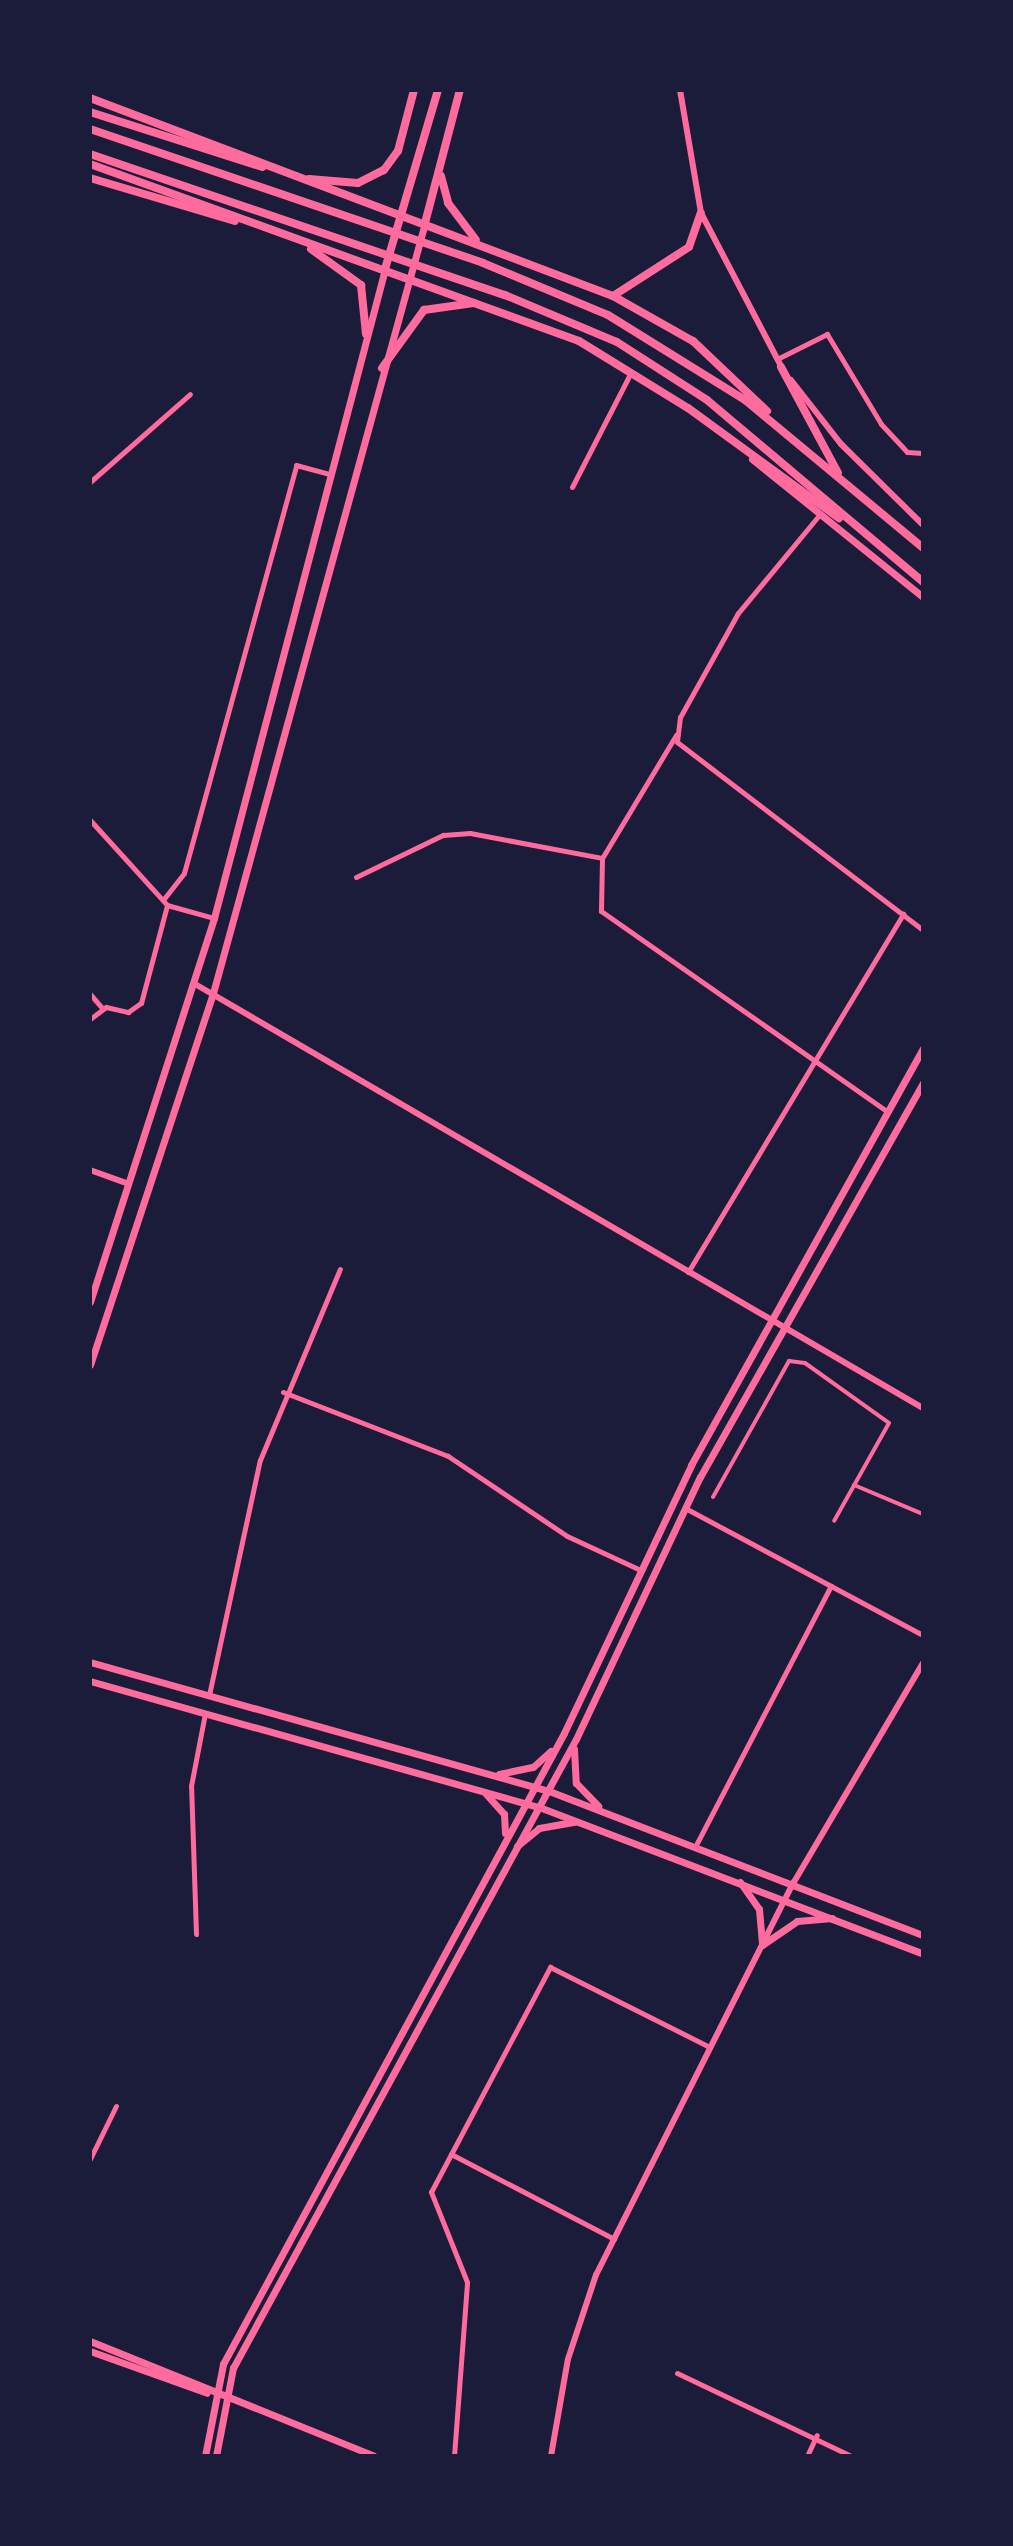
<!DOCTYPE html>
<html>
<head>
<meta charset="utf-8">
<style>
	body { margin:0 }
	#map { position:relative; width:1013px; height:2546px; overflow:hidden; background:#1b1b3a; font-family:Jost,sans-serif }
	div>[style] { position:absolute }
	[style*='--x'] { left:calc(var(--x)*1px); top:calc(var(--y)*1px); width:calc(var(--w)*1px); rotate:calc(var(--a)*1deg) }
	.pedestrian>* { height:4px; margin:-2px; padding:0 2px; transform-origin:2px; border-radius:2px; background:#ff6b9d }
	.minor>* { height:5px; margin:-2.5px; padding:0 2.5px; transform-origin:2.5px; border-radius:2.5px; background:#ff6b9d }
	.tertiary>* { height:6px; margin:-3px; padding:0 3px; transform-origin:3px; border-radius:3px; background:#ff6b9d }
	.secondary>* { height:7px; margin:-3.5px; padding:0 3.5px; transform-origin:3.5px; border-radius:3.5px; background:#ff6b9d }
	.primary>* { height:8px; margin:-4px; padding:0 4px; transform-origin:4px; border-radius:4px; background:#ff6b9d }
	span { translate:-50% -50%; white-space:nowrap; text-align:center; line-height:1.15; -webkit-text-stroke:6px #1b1b3a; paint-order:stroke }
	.frame { position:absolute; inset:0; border:92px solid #1b1b3a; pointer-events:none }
</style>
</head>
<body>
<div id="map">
	<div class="pedestrian">
		<div style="--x:854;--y:1485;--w:75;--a:22.8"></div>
		<div style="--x:713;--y:1497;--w:156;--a:-60.8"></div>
		<div style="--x:789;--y:1361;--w:16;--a:7"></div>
		<div style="--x:805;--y:1363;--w:103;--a:35.5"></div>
		<div style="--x:889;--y:1423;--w:112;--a:119.3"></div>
		<div style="--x:923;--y:1533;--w:13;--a:90"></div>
	</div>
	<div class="minor">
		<div style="--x:777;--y:359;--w:56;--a:-26.6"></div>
		<div style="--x:827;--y:334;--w:105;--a:59"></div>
		<div style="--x:881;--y:424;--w:38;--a:47"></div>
		<div style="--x:907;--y:452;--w:16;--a:4"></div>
		<div style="--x:90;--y:482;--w:133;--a:-41.3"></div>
		<div style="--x:572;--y:487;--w:129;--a:-62.8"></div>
		<div style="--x:820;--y:514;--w:129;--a:129.6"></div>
		<div style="--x:738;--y:613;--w:119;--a:119.1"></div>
		<div style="--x:680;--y:717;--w:25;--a:97"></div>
		<div style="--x:677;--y:742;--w:310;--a:37.4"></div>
		<div style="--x:676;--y:735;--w:144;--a:121"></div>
		<div style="--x:602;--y:858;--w:53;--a:91.1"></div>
		<div style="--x:601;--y:911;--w:349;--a:35"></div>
		<div style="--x:90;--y:820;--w:115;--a:47.8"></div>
		<div style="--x:167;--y:905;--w:49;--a:15.5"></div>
		<div style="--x:356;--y:877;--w:97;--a:-25.8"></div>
		<div style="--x:443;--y:835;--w:27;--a:-4"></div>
		<div style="--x:470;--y:833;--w:134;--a:10.7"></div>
		<div style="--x:163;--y:900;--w:34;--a:-52"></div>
		<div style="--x:184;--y:873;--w:423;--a:-74.6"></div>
		<div style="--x:296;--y:465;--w:35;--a:15"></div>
		<div style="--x:90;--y:994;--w:18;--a:49"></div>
		<div style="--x:90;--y:1019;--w:20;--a:-37"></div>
		<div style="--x:106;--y:1007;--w:23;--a:13"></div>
		<div style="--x:128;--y:1012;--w:16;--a:-35"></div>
		<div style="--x:141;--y:1003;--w:101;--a:-75.1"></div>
		<div style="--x:688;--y:1272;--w:418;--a:-59"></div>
		<div style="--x:283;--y:1392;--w:177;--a:21.2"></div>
		<div style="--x:448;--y:1456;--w:143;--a:33.9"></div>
		<div style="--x:567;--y:1536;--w:78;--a:24.9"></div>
		<div style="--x:685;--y:1508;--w:270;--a:28.1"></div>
		<div style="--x:209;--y:1695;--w:240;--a:-77.8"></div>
		<div style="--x:260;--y:1460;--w:207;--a:-67.3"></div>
		<div style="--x:697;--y:1843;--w:290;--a:-62.5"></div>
		<div style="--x:196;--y:1934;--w:148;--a:-91.9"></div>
		<div style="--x:191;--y:1786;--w:74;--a:-79.1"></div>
		<div style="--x:451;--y:2154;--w:184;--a:27.5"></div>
		<div style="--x:90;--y:2159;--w:59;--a:-63.9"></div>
		<div style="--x:677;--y:2373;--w:193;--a:25.5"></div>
		<div style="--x:454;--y:2456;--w:174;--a:-85.7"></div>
		<div style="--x:467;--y:2282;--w:97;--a:-111.8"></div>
		<div style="--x:431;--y:2192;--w:255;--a:-62.1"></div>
		<div style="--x:550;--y:1967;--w:179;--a:26.6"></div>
		<div style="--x:807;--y:2456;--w:23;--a:-65"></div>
	</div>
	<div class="tertiary">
		<div style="--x:680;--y:90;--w:125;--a:80.3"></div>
		<div style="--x:701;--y:213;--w:175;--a:62.4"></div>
		<div style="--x:791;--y:380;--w:81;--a:52"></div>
		<div style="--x:841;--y:444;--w:115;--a:44.6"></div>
		<div style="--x:195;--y:984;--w:842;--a:30.22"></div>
		<div style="--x:90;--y:1170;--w:41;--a:19.7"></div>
		<div style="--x:551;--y:2456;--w:98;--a:-80.1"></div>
		<div style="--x:568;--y:2359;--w:89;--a:-71.6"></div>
		<div style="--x:596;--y:2275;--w:440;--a:-63.3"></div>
		<div style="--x:794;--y:1882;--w:254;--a:-59.5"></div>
	</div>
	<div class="secondary">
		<div style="--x:752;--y:459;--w:220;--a:38.9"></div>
		<div style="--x:90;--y:1302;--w:404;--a:-72.1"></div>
		<div style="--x:214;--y:918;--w:671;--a:-75.24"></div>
		<div style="--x:90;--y:1365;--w:392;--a:-71.7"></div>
		<div style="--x:213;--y:993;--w:799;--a:-74.61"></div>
		<div style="--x:90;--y:1662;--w:477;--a:15.7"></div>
		<div style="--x:549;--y:1791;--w:401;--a:21.1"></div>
		<div style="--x:90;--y:1681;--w:466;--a:15.7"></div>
		<div style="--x:539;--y:1807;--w:411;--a:20.9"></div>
		<div style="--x:574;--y:1749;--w:34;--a:87"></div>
		<div style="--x:576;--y:1783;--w:32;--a:46"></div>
		<div style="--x:499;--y:1774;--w:35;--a:-12"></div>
		<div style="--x:533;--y:1767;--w:24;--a:-42"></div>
		<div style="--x:486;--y:1794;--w:27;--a:48"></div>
		<div style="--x:504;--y:1814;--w:19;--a:87"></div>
		<div style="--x:517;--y:1846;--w:28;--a:-39"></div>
		<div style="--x:539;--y:1828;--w:36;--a:-10"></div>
		<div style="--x:740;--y:1882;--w:33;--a:55"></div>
		<div style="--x:759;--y:1909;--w:36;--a:85"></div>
		<div style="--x:762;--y:1945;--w:42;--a:-34.4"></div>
		<div style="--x:797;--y:1921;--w:35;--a:-5"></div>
		<div style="--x:90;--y:2341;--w:306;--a:22"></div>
		<div style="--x:90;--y:2351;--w:124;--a:19.7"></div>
		<div style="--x:205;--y:2456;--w:94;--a:-78.9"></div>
		<div style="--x:223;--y:2364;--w:717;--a:-61.61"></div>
		<div style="--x:564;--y:1733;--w:297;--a:-64.6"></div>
		<div style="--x:691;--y:1465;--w:477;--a:-60.9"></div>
		<div style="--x:216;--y:2456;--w:90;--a:-79.1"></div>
		<div style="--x:233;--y:2368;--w:716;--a:-61.4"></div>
		<div style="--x:576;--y:1739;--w:290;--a:-64.7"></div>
		<div style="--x:700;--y:1477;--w:453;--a:-60.5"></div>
	</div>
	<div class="primary">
		<div style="--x:90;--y:98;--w:559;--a:20.74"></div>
		<div style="--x:613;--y:296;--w:92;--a:29.4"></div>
		<div style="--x:693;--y:341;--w:102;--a:43.4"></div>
		<div style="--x:90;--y:112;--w:181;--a:17.7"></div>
		<div style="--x:90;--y:129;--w:415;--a:18.8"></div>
		<div style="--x:483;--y:263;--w:135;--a:22.6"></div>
		<div style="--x:608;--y:315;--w:161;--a:31.8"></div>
		<div style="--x:745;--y:400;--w:231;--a:39.7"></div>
		<div style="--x:90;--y:154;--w:438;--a:18.8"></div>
		<div style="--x:505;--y:295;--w:121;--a:22.8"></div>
		<div style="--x:617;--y:342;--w:107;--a:32.8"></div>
		<div style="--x:707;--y:400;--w:282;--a:40.1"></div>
		<div style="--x:90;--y:164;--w:520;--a:19.9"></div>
		<div style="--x:579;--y:341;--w:128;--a:31.6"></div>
		<div style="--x:688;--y:408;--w:187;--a:36.1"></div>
		<div style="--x:441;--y:176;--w:28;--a:75"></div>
		<div style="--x:448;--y:203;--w:46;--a:52.9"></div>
		<div style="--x:90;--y:178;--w:151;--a:16.5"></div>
		<div style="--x:309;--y:179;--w:49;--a:4.7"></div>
		<div style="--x:358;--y:183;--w:29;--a:-27"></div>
		<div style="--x:384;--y:170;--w:24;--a:-54"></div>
		<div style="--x:398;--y:151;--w:63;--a:-75.3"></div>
		<div style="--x:425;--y:223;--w:138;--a:-75.3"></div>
		<div style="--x:311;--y:249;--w:62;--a:35.8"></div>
		<div style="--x:361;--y:285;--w:49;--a:84.2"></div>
		<div style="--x:385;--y:269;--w:187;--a:-73.5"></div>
		<div style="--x:613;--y:296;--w:90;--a:-32.8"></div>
		<div style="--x:689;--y:247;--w:36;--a:-71"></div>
		<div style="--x:781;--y:367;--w:120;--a:61.7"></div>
		<div style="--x:382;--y:368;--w:72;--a:-54.1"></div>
		<div style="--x:424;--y:310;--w:50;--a:-8"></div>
	</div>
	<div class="frame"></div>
</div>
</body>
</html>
